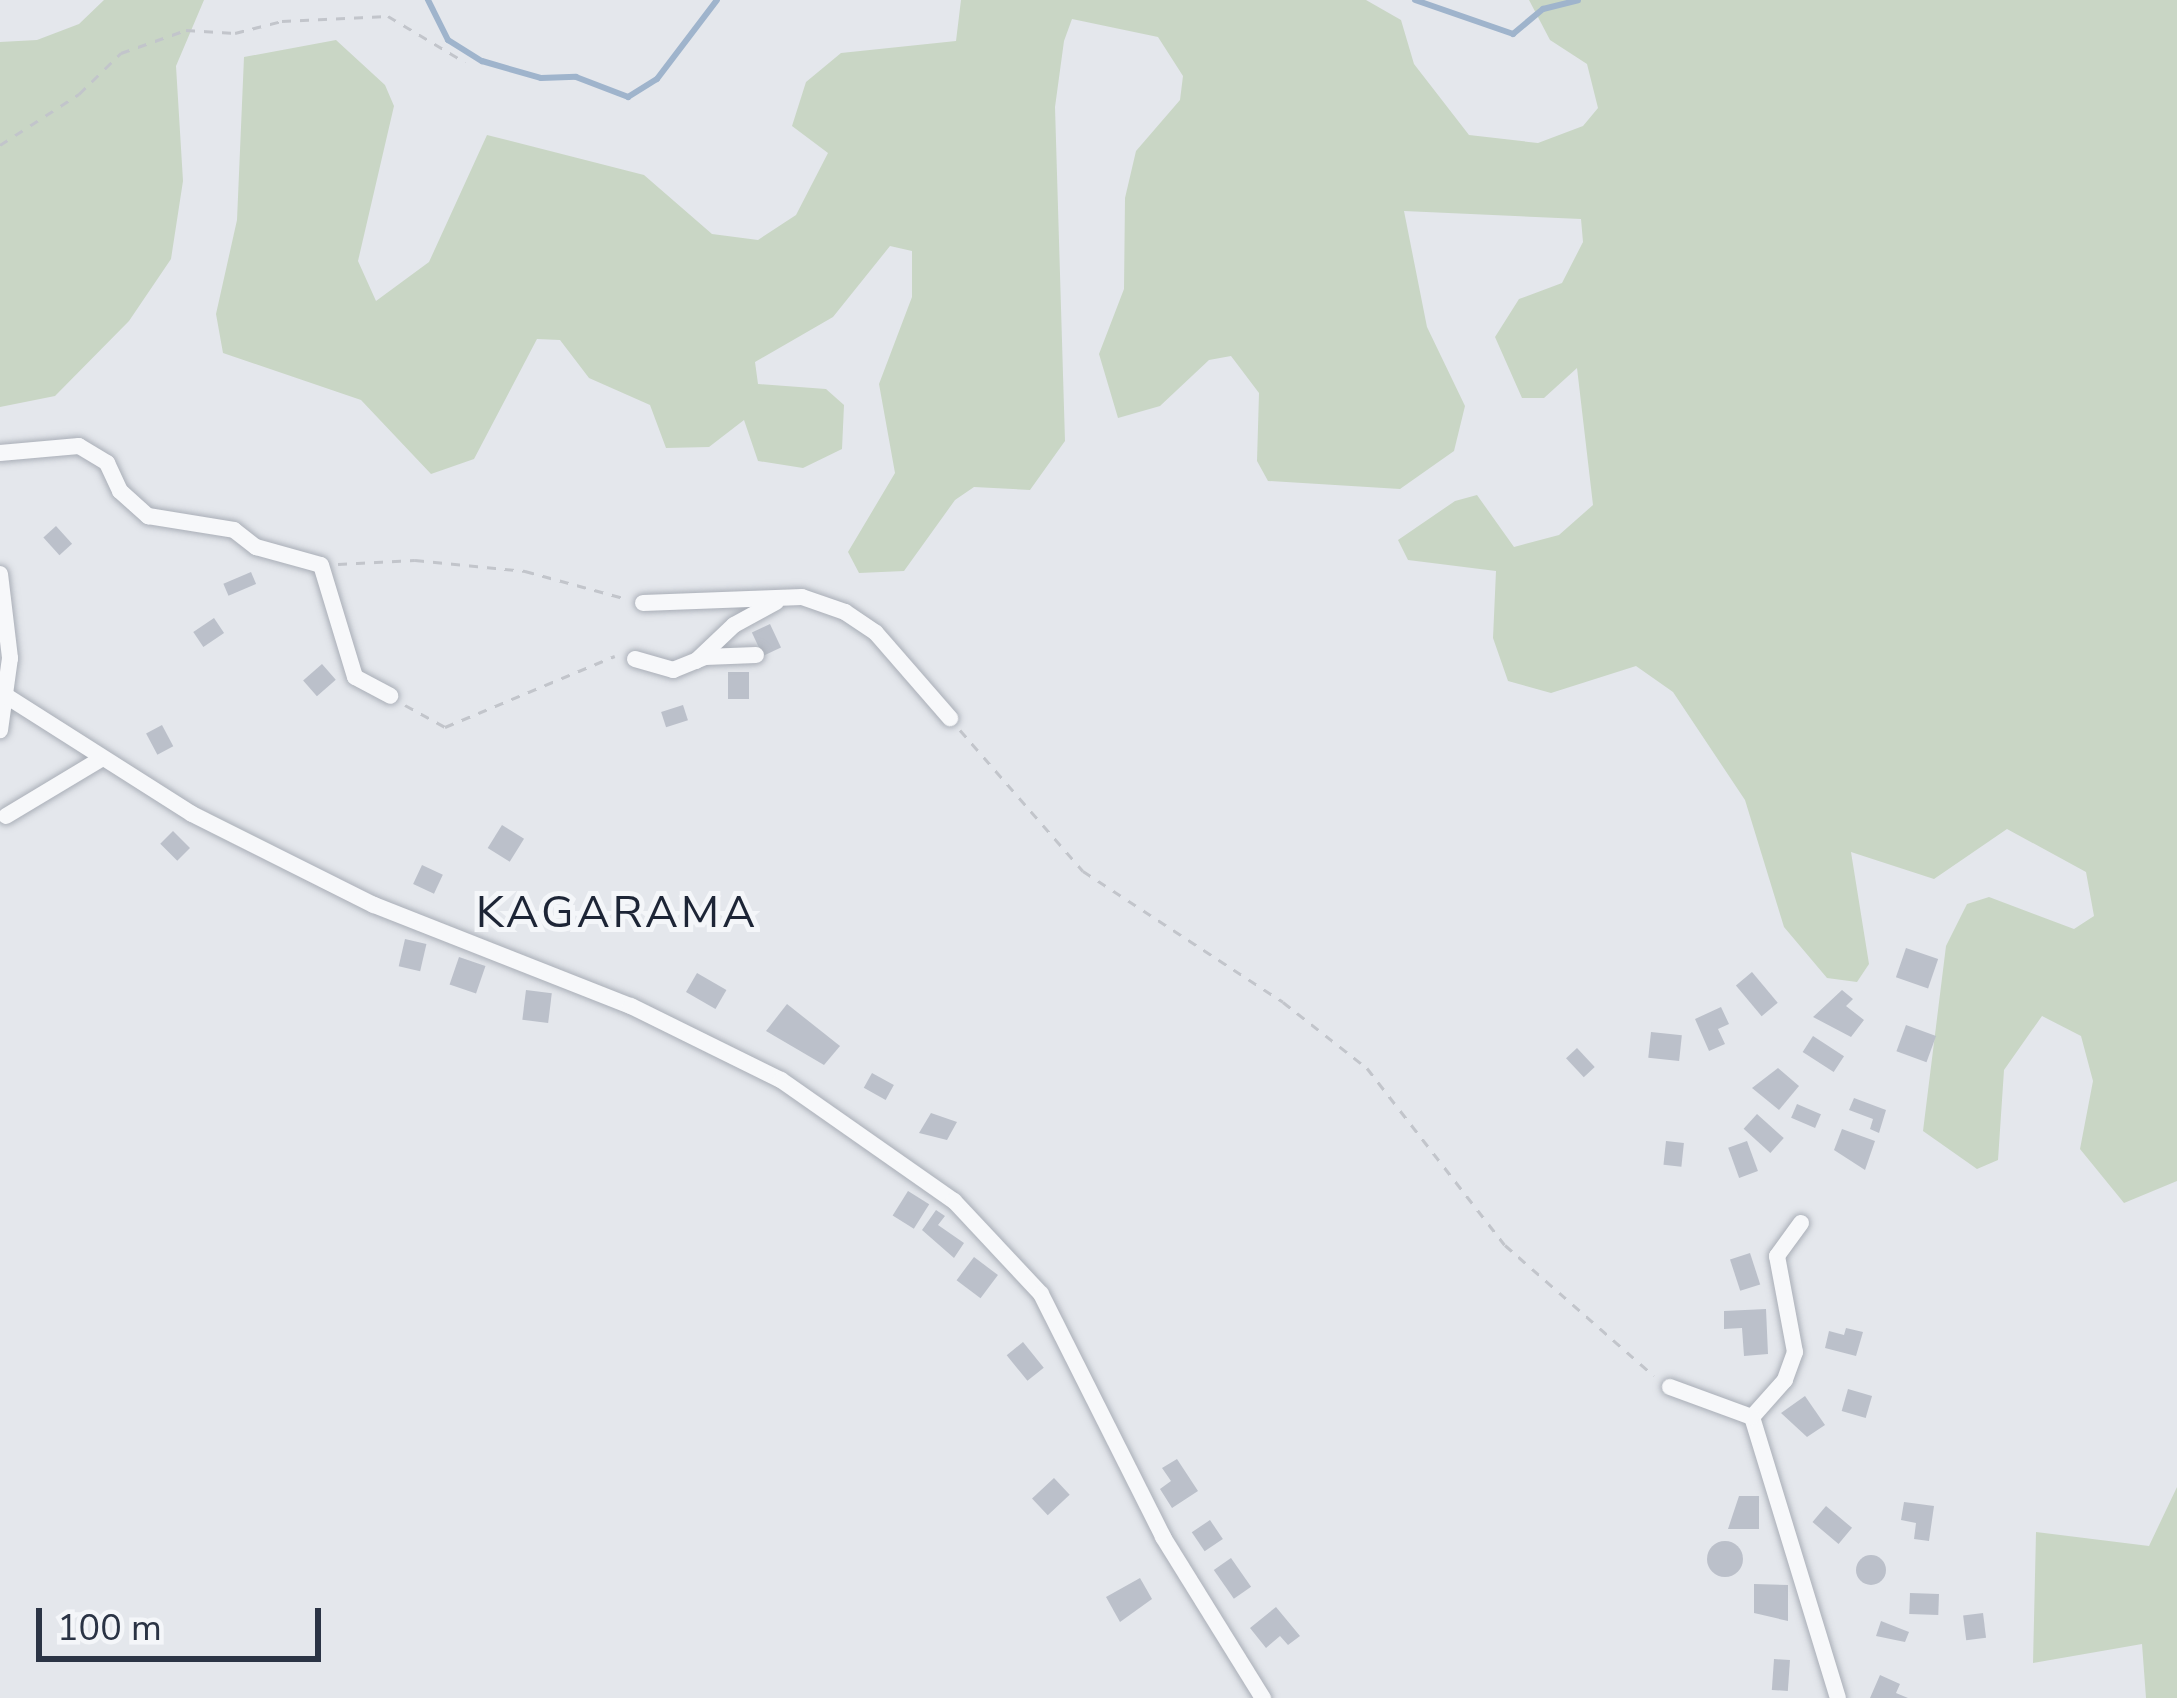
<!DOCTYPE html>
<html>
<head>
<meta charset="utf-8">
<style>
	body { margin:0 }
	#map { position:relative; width:2177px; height:1698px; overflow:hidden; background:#e4e7ec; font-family:"Nunito Sans",sans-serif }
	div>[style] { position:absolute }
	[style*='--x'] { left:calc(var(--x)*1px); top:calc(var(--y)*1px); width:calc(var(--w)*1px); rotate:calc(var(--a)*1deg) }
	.green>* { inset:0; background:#c9d6c5 }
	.stream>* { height:6px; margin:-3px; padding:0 3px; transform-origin:3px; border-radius:3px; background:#9fb4cc }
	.building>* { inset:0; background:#bbc0ca; transform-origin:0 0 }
	.round { border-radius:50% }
	.path>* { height:3px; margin-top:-1.5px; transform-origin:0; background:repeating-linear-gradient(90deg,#c2c5cb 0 9px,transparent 0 18px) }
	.roads { filter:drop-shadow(0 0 3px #a9aeb7) drop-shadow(0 0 3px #a9aeb7) }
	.minor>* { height:16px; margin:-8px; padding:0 8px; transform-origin:8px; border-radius:8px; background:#f7f8fa }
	span { translate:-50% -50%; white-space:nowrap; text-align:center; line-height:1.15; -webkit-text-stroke:10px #f4f6f9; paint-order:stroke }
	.quarter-label { font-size:45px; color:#1d2536; letter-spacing:3px }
	.scale { position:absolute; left:36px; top:1608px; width:285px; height:54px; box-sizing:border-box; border:6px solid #2b3445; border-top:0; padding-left:15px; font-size:36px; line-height:42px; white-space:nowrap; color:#2b3445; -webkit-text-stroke:9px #f4f6f9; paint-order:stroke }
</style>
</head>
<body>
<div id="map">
	<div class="green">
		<div style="clip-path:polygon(104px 0,204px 0,176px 66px,183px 181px,171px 259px,129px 321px,55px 396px,0 407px,0 42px,37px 40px,79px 24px)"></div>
		<div style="clip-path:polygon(961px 0,1366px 0,1401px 20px,1414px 64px,1469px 135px,1538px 143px,1583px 126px,1598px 108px,1587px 64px,1550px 40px,1529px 0,2177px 0,2177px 1181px,2124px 1203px,2080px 1149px,2093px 1081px,2081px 1036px,2042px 1016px,2004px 1070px,1998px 1160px,1977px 1169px,1923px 1131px,1946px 946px,1967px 904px,1989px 897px,2074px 929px,2094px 916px,2086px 872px,2007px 829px,1934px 879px,1851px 852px,1869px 964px,1857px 982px,1827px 978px,1784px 927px,1745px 800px,1673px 692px,1636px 666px,1551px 693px,1508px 681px,1493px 638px,1496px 571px,1408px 560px,1398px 540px,1455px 501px,1477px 495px,1514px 547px,1559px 535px,1593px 505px,1577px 368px,1544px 398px,1522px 398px,1495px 337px,1519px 299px,1562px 283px,1583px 242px,1581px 219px,1404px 211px,1427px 327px,1465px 406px,1454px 451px,1400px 489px,1268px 481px,1257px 461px,1259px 393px,1231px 356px,1209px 360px,1160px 406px,1118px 418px,1099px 354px,1124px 289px,1125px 198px,1136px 151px,1180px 100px,1183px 76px,1158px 37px,1072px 19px,1064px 41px,1055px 107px,1065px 441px,1030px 490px,974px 487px,955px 500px,904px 571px,859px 573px,848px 552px,895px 473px,879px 384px,912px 297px,912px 251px,890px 246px,833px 317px,755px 362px,758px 384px,826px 389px,844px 405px,842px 449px,803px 468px,758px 461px,744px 420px,709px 447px,666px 448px,650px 405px,589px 378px,560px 340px,537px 339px,474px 459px,431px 474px,361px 400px,223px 353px,216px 314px,237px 220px,244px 57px,336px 40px,385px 85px,394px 106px,358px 261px,376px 301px,429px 262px,487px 135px,644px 175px,712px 234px,758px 240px,796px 215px,828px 153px,792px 126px,806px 82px,841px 53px,956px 41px)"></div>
		<div style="clip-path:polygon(2177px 1487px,2177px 1698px,2146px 1698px,2142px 1644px,2033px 1663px,2036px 1532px,2149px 1546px)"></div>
	</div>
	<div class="stream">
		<div style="--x:428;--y:0;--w:45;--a:63.4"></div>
		<div style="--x:448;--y:40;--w:40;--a:32"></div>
		<div style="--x:482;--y:61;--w:61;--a:16.1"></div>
		<div style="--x:541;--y:78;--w:35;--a:-2"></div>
		<div style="--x:576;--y:77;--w:56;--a:21"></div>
		<div style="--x:628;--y:97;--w:34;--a:-32"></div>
		<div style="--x:657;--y:79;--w:99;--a:-52.8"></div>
		<div style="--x:1415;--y:0;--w:104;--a:19.1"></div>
		<div style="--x:1513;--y:34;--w:39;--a:-40"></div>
		<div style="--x:1543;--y:9;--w:36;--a:-14"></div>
	</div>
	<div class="building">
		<div style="left:56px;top:526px;width:24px;height:17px;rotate:48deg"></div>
		<div style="left:251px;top:572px;width:13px;height:30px;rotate:67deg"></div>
		<div style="left:214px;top:618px;width:18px;height:25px;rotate:56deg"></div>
		<div style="left:770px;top:624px;width:26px;height:20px;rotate:65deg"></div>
		<div style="left:322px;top:664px;width:21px;height:25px;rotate:49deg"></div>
		<div style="left:728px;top:672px;width:21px;height:27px"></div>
		<div style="left:683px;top:705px;width:16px;height:23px;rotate:72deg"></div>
		<div style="left:162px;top:725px;width:24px;height:18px;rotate:62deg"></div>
		<div style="left:502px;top:825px;width:26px;height:27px;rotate:32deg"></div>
		<div style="left:173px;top:831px;width:24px;height:18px;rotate:45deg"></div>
		<div style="left:422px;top:865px;width:23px;height:21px;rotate:25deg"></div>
		<div style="left:405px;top:939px;width:22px;height:28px;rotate:13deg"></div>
		<div style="left:1906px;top:948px;width:34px;height:31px;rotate:19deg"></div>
		<div style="left:459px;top:957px;width:28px;height:29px;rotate:19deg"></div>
		<div style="left:1752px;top:972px;width:40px;height:21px;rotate:50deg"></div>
		<div style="left:697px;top:973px;width:34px;height:22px;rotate:30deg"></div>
		<div style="left:526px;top:990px;width:26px;height:30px;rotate:7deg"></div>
		<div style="clip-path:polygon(1842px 990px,1853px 999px,1846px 1006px,1864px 1020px,1851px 1037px,1813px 1017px)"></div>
		<div style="clip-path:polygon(787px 1004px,840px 1046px,824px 1065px,766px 1031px)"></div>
		<div style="clip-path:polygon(1721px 1007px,1729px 1024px,1718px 1029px,1725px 1044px,1709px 1051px,1695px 1019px)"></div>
		<div style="left:1906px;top:1025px;width:32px;height:28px;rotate:20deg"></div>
		<div style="left:1651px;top:1032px;width:31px;height:26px;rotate:6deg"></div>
		<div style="left:1813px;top:1036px;width:37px;height:19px;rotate:33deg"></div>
		<div style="left:1577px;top:1048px;width:26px;height:15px;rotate:47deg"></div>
		<div style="clip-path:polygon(1778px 1068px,1799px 1086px,1779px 1110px,1752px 1088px)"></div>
		<div style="left:872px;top:1073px;width:25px;height:17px;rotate:29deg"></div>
		<div style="clip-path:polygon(1854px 1098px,1886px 1110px,1879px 1133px,1870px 1129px,1873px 1119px,1849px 1110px)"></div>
		<div style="left:1797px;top:1104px;width:26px;height:15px;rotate:23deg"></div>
		<div style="clip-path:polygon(931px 1113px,957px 1122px,947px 1140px,919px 1133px)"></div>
		<div style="left:1757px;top:1114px;width:36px;height:20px;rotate:42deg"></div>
		<div style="clip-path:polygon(1842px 1129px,1875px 1141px,1865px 1170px,1834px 1150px)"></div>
		<div style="left:1666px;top:1141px;width:18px;height:24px;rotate:6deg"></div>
		<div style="left:1747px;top:1141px;width:32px;height:20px;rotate:70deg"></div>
		<div style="left:908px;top:1191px;width:25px;height:29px;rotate:32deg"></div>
		<div style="clip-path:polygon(936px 1210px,945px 1216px,938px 1225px,964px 1243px,954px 1258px,922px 1230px)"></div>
		<div style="left:1750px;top:1253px;width:33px;height:21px;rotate:72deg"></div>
		<div style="left:974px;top:1257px;width:30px;height:29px;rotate:37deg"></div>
		<div style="clip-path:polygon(1766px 1309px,1768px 1354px,1744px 1356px,1742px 1328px,1724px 1329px,1724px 1311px)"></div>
		<div style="clip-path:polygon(1846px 1328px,1863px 1332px,1856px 1356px,1825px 1348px,1829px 1331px,1844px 1335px)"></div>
		<div style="left:1023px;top:1342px;width:33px;height:21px;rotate:51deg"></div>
		<div style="left:1848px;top:1389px;width:25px;height:23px;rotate:16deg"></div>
		<div style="clip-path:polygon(1805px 1396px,1825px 1425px,1807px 1437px,1781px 1413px)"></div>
		<div style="clip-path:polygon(1177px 1459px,1198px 1491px,1172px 1508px,1160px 1489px,1171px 1481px,1162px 1468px)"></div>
		<div style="left:1054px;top:1478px;width:23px;height:30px;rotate:47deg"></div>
		<div style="clip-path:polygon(1739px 1496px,1759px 1496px,1759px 1529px,1728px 1529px)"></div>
		<div style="clip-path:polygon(1904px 1502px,1934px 1506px,1929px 1541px,1914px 1539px,1916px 1523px,1901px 1520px)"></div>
		<div style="left:1826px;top:1506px;width:34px;height:21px;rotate:40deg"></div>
		<div style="left:1210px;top:1520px;width:23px;height:22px;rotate:56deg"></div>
		<div class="round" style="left:1707px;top:1541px;width:36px;height:36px"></div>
		<div class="round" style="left:1856px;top:1555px;width:30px;height:30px"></div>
		<div style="left:1231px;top:1558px;width:35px;height:21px;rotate:55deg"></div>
		<div style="clip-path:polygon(1140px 1578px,1152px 1599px,1120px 1622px,1106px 1597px)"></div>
		<div style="clip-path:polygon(1754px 1584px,1788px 1585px,1788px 1621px,1754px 1613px)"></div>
		<div style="left:1910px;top:1593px;width:29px;height:21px;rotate:2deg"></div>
		<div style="clip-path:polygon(1276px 1607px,1300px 1636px,1288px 1645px,1280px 1636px,1266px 1648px,1250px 1628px)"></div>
		<div style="left:1983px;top:1613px;width:25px;height:20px;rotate:83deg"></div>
		<div style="clip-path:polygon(1881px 1621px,1909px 1632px,1905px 1642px,1876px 1636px)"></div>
		<div style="left:1774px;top:1659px;width:16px;height:31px;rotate:4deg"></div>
		<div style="clip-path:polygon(1880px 1675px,1900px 1684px,1896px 1693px,1908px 1698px,1870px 1698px)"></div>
	</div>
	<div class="path">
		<div style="--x:0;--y:145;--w:94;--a:-32.8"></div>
		<div style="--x:79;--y:94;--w:59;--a:-44.3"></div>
		<div style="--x:121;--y:53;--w:69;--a:-19.5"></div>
		<div style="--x:186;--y:30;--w:49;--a:3.5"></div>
		<div style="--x:235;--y:33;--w:49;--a:-14.3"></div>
		<div style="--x:282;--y:21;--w:106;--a:-2.7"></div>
		<div style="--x:388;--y:16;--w:90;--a:30.9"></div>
		<div style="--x:338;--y:564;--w:77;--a:-3"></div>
		<div style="--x:415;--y:560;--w:111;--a:5.7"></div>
		<div style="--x:525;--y:571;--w:103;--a:15.3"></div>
		<div style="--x:405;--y:705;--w:46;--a:28.8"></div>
		<div style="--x:445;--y:727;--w:184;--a:-22.7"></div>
		<div style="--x:960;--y:730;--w:187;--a:48.9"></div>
		<div style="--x:1083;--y:871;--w:239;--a:33.2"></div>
		<div style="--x:1283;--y:1002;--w:107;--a:38.2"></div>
		<div style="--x:1367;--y:1068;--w:224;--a:52.1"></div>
		<div style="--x:1505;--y:1245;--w:198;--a:41.3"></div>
	</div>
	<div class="roads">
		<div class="minor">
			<div style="--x:0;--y:453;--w:79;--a:-5.1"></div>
			<div style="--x:79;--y:446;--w:33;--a:31"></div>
			<div style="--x:107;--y:463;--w:31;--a:65"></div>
			<div style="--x:120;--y:491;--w:38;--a:42"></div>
			<div style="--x:148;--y:516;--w:87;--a:9.2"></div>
			<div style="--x:234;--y:530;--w:28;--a:38"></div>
			<div style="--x:256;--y:547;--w:67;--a:15.5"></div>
			<div style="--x:321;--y:565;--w:117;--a:73.1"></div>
			<div style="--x:355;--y:677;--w:40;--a:28"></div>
			<div style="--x:0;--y:574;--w:85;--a:83.2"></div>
			<div style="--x:10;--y:658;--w:73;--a:97.9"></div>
			<div style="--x:643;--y:603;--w:159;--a:-2.2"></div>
			<div style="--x:802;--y:597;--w:46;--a:19.2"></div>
			<div style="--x:845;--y:612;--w:37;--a:34"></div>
			<div style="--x:876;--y:633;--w:113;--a:49"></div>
			<div style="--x:635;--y:659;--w:40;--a:16"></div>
			<div style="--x:673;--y:670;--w:35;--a:-22"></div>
			<div style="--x:705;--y:657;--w:51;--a:-2.2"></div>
			<div style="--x:696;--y:661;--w:52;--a:-43.5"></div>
			<div style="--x:734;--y:625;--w:48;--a:-28.7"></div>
			<div style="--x:0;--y:692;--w:227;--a:32.4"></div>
			<div style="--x:192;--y:814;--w:203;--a:26.6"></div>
			<div style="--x:374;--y:905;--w:276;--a:21.5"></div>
			<div style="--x:631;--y:1006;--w:167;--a:26.3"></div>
			<div style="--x:781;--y:1080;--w:211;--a:35"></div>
			<div style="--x:954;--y:1201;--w:127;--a:46.9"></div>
			<div style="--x:1041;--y:1294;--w:272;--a:63.3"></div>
			<div style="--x:1163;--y:1537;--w:190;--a:58.2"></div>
			<div style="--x:6;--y:816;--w:111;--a:-31"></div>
			<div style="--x:1801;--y:1223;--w:41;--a:126"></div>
			<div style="--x:1777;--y:1256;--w:98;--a:79.4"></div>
			<div style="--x:1795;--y:1352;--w:30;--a:110"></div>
			<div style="--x:1785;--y:1380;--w:50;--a:131.7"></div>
			<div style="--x:1752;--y:1417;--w:294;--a:73"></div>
			<div style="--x:1670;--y:1387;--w:87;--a:20.1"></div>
		</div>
	</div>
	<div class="quarter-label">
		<span style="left:617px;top:913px">KAGARAMA</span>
	</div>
	<div class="scale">100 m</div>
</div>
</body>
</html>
